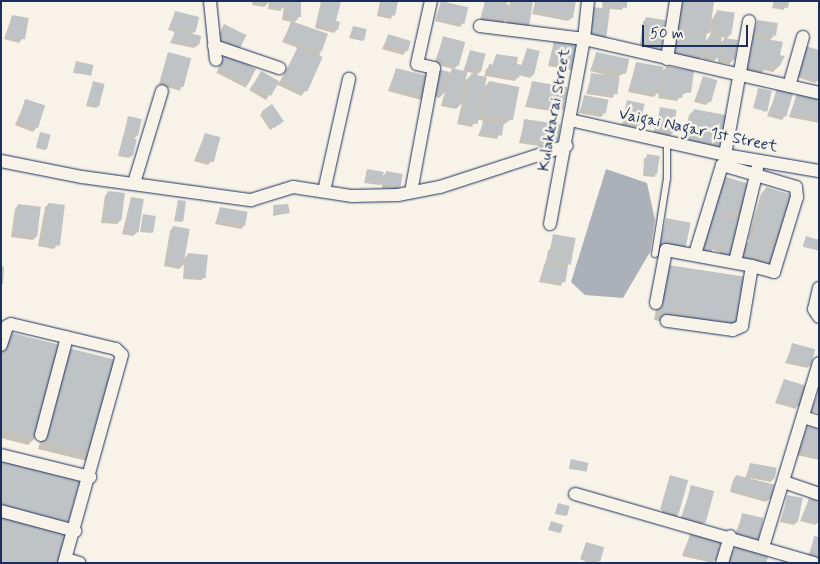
<!DOCTYPE html>
<html>
<head>
<meta charset="utf-8">
<style>
	body { margin:0 }
	#map { position:relative; width:820px; height:564px; overflow:hidden; background:#f7f3e8; font-family:Mynerve,sans-serif }
	div>[style] { position:absolute }
	[style*='--x'] { left:calc(var(--x)*1px); top:calc(var(--y)*1px); width:calc(var(--w)*1px); rotate:calc(var(--a)*1deg) }
	.water>* { inset:0; background:#acb0b9 }
	.shadow>* { inset:0; background:#0003; transform-origin:0 0 }
	.building>* { inset:0; background:#c0c3c5; transform-origin:0 0 }
	.roads { filter:drop-shadow(0 0 1px #1b2f5e) drop-shadow(0 0 1px #1b2f5e) }
	.lane>* { height:6px; margin:-3px; padding:0 3px; transform-origin:3px; border-radius:3px; background:#f7f3e8 }
	.street>* { height:12px; margin:-6px; padding:0 6px; transform-origin:6px; border-radius:6px; background:#f7f3e8 }
	span { translate:-50% -50%; white-space:nowrap; text-align:center; line-height:1.15; -webkit-text-stroke:5px #f7f3e8; paint-order:stroke }
	.street-label { font-size:16px; color:#1b2f5e }
	.frame { position:absolute; inset:0; border:2px solid #1b2f5e; pointer-events:none }
	.scale { position:absolute; left:642px; top:25px; width:106px; height:22px; box-sizing:border-box; border:2px solid #1b2f5e; border-top:0; padding-left:6px; font-size:15px; line-height:18px; white-space:nowrap; color:#1b2f5e; -webkit-text-stroke:4px #f7f3e8; paint-order:stroke }
</style>
</head>
<body>
<div id="map">
	<div class="water">
		<div style="clip-path:polygon(606px 169px,647px 183px,655px 220px,650px 252px,623px 298px,585px 295px,571px 282px)"></div>
	</div>
	<div class="shadow">
		<div style="clip-path:polygon(253px 1px,300px 1px,298px 19px,293px 23px,321px 51px,306px 90px,301px 96px,276px 84px,266px 100px,249px 90px,261px 73px,279px 83px,298px 48px,282px 42px,292px 22px,282px 20px,284px 6px,280px 11px,268px 9px,269px 2px,264px 7px,252px 5px)"></div>
		<div style="clip-path:polygon(321px 1px,339px 1px,334px 22px,337px 29px,334px 33px,315px 28px)"></div>
		<div style="clip-path:polygon(380px 1px,397px 1px,391px 19px,377px 16px)"></div>
		<div style="clip-path:polygon(509px 1px,505px 6px,509px 7px,510px 1px,532px 1px,506px 27px,507px 19px,502px 24px,480px 20px,485px 1px)"></div>
		<div style="clip-path:polygon(535px 1px,575px 1px,572px 18px,568px 21px,532px 14px)"></div>
		<div style="clip-path:polygon(602px 1px,626px 1px,622px 10px,609px 9px,605px 38px)"></div>
		<div style="clip-path:polygon(evenodd,678px 1px,709px 25px,717px 11px,730px 35px,726px 39px,733px 60px,729px 64px,718px 62px,718px 57px,714px 61px,703px 59px,703px 56px,699px 61px,672px 56px,678px 1px,711px 30px,710px 36px,705px 42px,706px 35px,711px 30px,678px 1px,721px 37px,726px 38px,720px 43px,721px 37px)"></div>
		<div style="clip-path:polygon(774px 1px,788px 1px,786px 7px,783px 10px,772px 8px)"></div>
		<div style="clip-path:polygon(441px 2px,463px 23px,460px 27px,435px 21px)"></div>
		<div style="clip-path:polygon(175px 12px,194px 32px,191px 35px,198px 45px,194px 48px,170px 43px,175px 32px,168px 30px)"></div>
		<div style="clip-path:polygon(12px 16px,22px 39px,19px 43px,4px 39px)"></div>
		<div style="clip-path:polygon(646px 18px,661px 49px,657px 53px,639px 50px,643px 22px)"></div>
		<div style="clip-path:polygon(758px 21px,774px 36px,769px 41px,778px 67px,773px 72px,764px 70px,760px 75px,739px 71px)"></div>
		<div style="clip-path:polygon(224px 26px,240px 49px,215px 42px)"></div>
		<div style="clip-path:polygon(353px 27px,364px 40px,362px 41px,349px 38px)"></div>
		<div style="clip-path:polygon(388px 36px,406px 51px,403px 55px,382px 49px)"></div>
		<div style="clip-path:polygon(evenodd,444px 37px,457px 66px,453px 70px,463px 72px,470px 51px,481px 71px,476px 76px,484px 78px,486px 69px,492px 66px,496px 55px,521px 66px,527px 49px,534px 74px,530px 78px,519px 75px,515px 81px,486px 76px,483px 88px,489px 82px,510px 120px,503px 125px,497px 139px,478px 136px,484px 121px,476px 119px,472px 127px,457px 124px,462px 103px,456px 109px,441px 106px,445px 92px,439px 98px,430px 95px,439px 70px,449px 73px,453px 69px,434px 64px,444px 37px,467px 72px,473px 73px,465px 81px,467px 72px)"></div>
		<div style="clip-path:polygon(554px 42px,574px 66px,570px 70px,548px 66px)"></div>
		<div style="clip-path:polygon(819px 51px,819px 80px,815px 83px,794px 76px)"></div>
		<div style="left:168px;top:53px;width:22px;height:33px;rotate:16deg"></div>
		<div style="left:226px;top:54px;width:33px;height:21px;rotate:27deg"></div>
		<div style="clip-path:polygon(596px 54px,625px 73px,619px 76px,613px 98px,586px 94px,592px 74px,609px 76px,590px 71px)"></div>
		<div style="clip-path:polygon(76px 63px,91px 75px,73px 73px)"></div>
		<div style="clip-path:polygon(636px 63px,661px 72px,666px 68px,689px 92px,681px 95px,677px 101px,658px 98px,659px 91px,654px 97px,628px 92px)"></div>
		<div style="clip-path:polygon(396px 69px,424px 96px,421px 100px,388px 91px)"></div>
		<div style="clip-path:polygon(703px 77px,709px 102px,706px 105px,694px 102px)"></div>
		<div style="clip-path:polygon(93px 83px,100px 105px,96px 108px,86px 106px)"></div>
		<div style="clip-path:polygon(532px 83px,562px 109px,558px 112px,525px 107px)"></div>
		<div style="clip-path:polygon(779px 87px,785px 116px,782px 120px,767px 116px)"></div>
		<div style="clip-path:polygon(759px 90px,766px 111px,766px 112px,753px 107px)"></div>
		<div style="clip-path:polygon(797px 94px,819px 99px,819px 123px,789px 117px)"></div>
		<div style="clip-path:polygon(585px 96px,604px 114px,601px 117px,579px 113px)"></div>
		<div style="clip-path:polygon(26px 100px,36px 128px,33px 132px,15px 125px)"></div>
		<div style="clip-path:polygon(628px 102px,639px 125px,636px 128px,621px 125px)"></div>
		<div style="clip-path:polygon(661px 108px,672px 134px,668px 137px,653px 134px)"></div>
		<div style="clip-path:polygon(694px 110px,719px 145px,714px 150px,683px 145px,689px 115px)"></div>
		<div style="clip-path:polygon(263px 111px,279px 124px,270px 130px,260px 115px)"></div>
		<div style="clip-path:polygon(128px 118px,138px 135px,133px 139px,133px 155px,129px 158px,118px 156px)"></div>
		<div style="clip-path:polygon(525px 120px,560px 125px,553px 148px,519px 143px)"></div>
		<div style="clip-path:polygon(41px 134px,46px 149px,45px 150px,36px 148px)"></div>
		<div style="clip-path:polygon(205px 134px,211px 161px,208px 165px,194px 161px)"></div>
		<div style="clip-path:polygon(648px 156px,657px 173px,654px 177px,643px 176px,644px 159px)"></div>
		<div style="clip-path:polygon(367px 171px,382px 177px,386px 173px,400px 187px,397px 190px,382px 188px,382px 182px,380px 185px,364px 183px)"></div>
		<div style="clip-path:polygon(717px 183px,752px 186px,739px 230px,717px 262px,720px 252px,711px 249px)"></div>
		<div style="clip-path:polygon(766px 188px,793px 196px,772px 270px,738px 267px,745px 245px,750px 240px,748px 239px,761px 194px)"></div>
		<div style="clip-path:polygon(108px 192px,120px 221px,117px 224px,101px 223px,105px 196px)"></div>
		<div style="clip-path:polygon(131px 198px,137px 232px,133px 236px,122px 234px)"></div>
		<div style="clip-path:polygon(178px 201px,183px 221px,181px 222px,174px 221px)"></div>
		<div style="clip-path:polygon(49px 204px,57px 245px,54px 249px,38px 246px,45px 207px)"></div>
		<div style="clip-path:polygon(18px 205px,37px 236px,33px 240px,11px 237px,15px 209px)"></div>
		<div style="clip-path:polygon(274px 207px,288px 213px,273px 216px)"></div>
		<div style="clip-path:polygon(220px 208px,245px 225px,241px 229px,215px 224px)"></div>
		<div style="clip-path:polygon(144px 215px,152px 232px,151px 233px,140px 232px)"></div>
		<div style="clip-path:polygon(667px 219px,682px 252px,658px 247px)"></div>
		<div style="clip-path:polygon(173px 227px,184px 259px,188px 254px,205px 277px,201px 280px,183px 279px,184px 264px,179px 269px,164px 266px,170px 231px)"></div>
		<div style="clip-path:polygon(554px 236px,573px 251px,561px 286px,539px 282px)"></div>
		<div style="clip-path:polygon(805px 239px,818px 250px,803px 247px)"></div>
		<div style="clip-path:polygon(662px 273px,746px 278px,735px 327px,672px 325px,674px 313px,665px 322px,654px 320px)"></div>
		<div style="clip-path:polygon(1px 342px,35px 438px,28px 445px,1px 438px)"></div>
		<div style="clip-path:polygon(793px 345px,810px 365px,807px 368px,785px 363px)"></div>
		<div style="clip-path:polygon(62px 357px,118px 362px,87px 461px,38px 449px)"></div>
		<div style="clip-path:polygon(784px 380px,805px 386px,796px 409px,775px 403px)"></div>
		<div style="clip-path:polygon(819px 393px,819px 413px,810px 411px)"></div>
		<div style="clip-path:polygon(807px 427px,819px 430px,819px 460px,797px 455px)"></div>
		<div style="clip-path:polygon(571px 461px,586px 471px,569px 469px)"></div>
		<div style="clip-path:polygon(750px 464px,774px 478px,771px 482px,749px 478px,770px 498px,766px 502px,730px 492px,733px 480px,736px 476px,745px 479px)"></div>
		<div style="left:671px;top:477px;width:16px;height:38px;rotate:15deg"></div>
		<div style="clip-path:polygon(692px 486px,705px 522px,701px 525px,680px 520px)"></div>
		<div style="clip-path:polygon(788px 496px,798px 521px,794px 525px,780px 522px)"></div>
		<div style="clip-path:polygon(809px 499px,819px 522px,815px 525px,800px 521px)"></div>
		<div style="clip-path:polygon(558px 504px,567px 515px,565px 516px,555px 514px)"></div>
		<div style="clip-path:polygon(743px 514px,757px 539px,753px 542px,734px 537px)"></div>
		<div style="clip-path:polygon(551px 523px,560px 532px,559px 533px,548px 530px)"></div>
		<div style="clip-path:polygon(690px 535px,720px 543px,713px 563px,682px 556px)"></div>
		<div style="clip-path:polygon(815px 537px,819px 538px,819px 561px,807px 559px)"></div>
		<div style="clip-path:polygon(586px 543px,599px 560px,596px 563px,583px 563px,585px 561px,580px 559px)"></div>
		<div style="clip-path:polygon(737px 543px,765px 563px,727px 563px)"></div>
	</div>
	<div class="building">
		<div style="clip-path:polygon(272px 1px,285px 1px,284px 8px,271px 6px)"></div>
		<div style="left:287px;top:1px;width:14px;height:16px"></div>
		<div style="clip-path:polygon(323px 1px,341px 1px,336px 21px,340px 22px,338px 30px,317px 25px)"></div>
		<div style="clip-path:polygon(382px 1px,398px 1px,395px 16px,380px 12px)"></div>
		<div style="left:441px;top:1px;width:28px;height:17px;rotate:13deg"></div>
		<div style="left:485px;top:1px;width:25px;height:16px;rotate:9deg"></div>
		<div style="clip-path:polygon(513px 1px,533px 1px,529px 27px,509px 24px)"></div>
		<div style="clip-path:polygon(537px 1px,576px 1px,573px 18px,535px 10px)"></div>
		<div style="clip-path:polygon(605px 1px,627px 1px,627px 8px,604px 5px)"></div>
		<div style="clip-path:polygon(682px 1px,714px 1px,710px 33px,678px 28px)"></div>
		<div style="clip-path:polygon(776px 1px,789px 1px,788px 8px,775px 5px)"></div>
		<div style="left:593px;top:7px;width:17px;height:29px;rotate:7deg"></div>
		<div style="left:717px;top:10px;width:18px;height:22px;rotate:9deg"></div>
		<div style="left:175px;top:11px;width:25px;height:16px;rotate:14deg"></div>
		<div style="left:12px;top:15px;width:17px;height:22px;rotate:10deg"></div>
		<div style="left:646px;top:17px;width:20px;height:30px;rotate:9deg"></div>
		<div style="left:757px;top:20px;width:21px;height:13px;rotate:8deg"></div>
		<div style="left:291px;top:21px;width:39px;height:19px;rotate:19deg"></div>
		<div style="left:224px;top:24px;width:25px;height:16px;rotate:26deg"></div>
		<div style="left:353px;top:26px;width:14px;height:11px;rotate:12deg"></div>
		<div style="left:175px;top:30px;width:27px;height:9px;rotate:13deg"></div>
		<div style="left:678px;top:30px;width:29px;height:23px;rotate:10deg"></div>
		<div style="left:388px;top:34px;width:24px;height:11px;rotate:17deg"></div>
		<div style="left:443px;top:36px;width:23px;height:25px;rotate:15deg"></div>
		<div style="left:709px;top:36px;width:13px;height:20px;rotate:9deg"></div>
		<div style="clip-path:polygon(749px 36px,783px 42px,780px 55px,785px 56px,779px 67px,767px 65px,766px 70px,744px 66px)"></div>
		<div style="left:724px;top:38px;width:14px;height:20px;rotate:8deg"></div>
		<div style="left:554px;top:40px;width:24px;height:23px;rotate:9deg"></div>
		<div style="left:298px;top:46px;width:27px;height:38px;rotate:24deg"></div>
		<div style="clip-path:polygon(805px 46px,819px 50px,819px 80px,797px 73px)"></div>
		<div style="left:527px;top:48px;width:13px;height:25px;rotate:13deg"></div>
		<div style="left:470px;top:50px;width:16px;height:18px;rotate:14deg"></div>
		<div style="left:168px;top:52px;width:24px;height:30px;rotate:15deg"></div>
		<div style="left:596px;top:52px;width:34px;height:15px;rotate:12deg"></div>
		<div style="left:226px;top:53px;width:34px;height:17px;rotate:28deg"></div>
		<div style="clip-path:polygon(496px 54px,518px 57px,517px 64px,522px 65px,519px 78px,487px 73px,489px 64px,494px 65px)"></div>
		<div style="left:76px;top:61px;width:18px;height:11px;rotate:13deg"></div>
		<div style="left:636px;top:62px;width:28px;height:27px;rotate:10deg"></div>
		<div style="clip-path:polygon(666px 66px,694px 71px,691px 93px,683px 92px,682px 98px,661px 95px)"></div>
		<div style="left:396px;top:68px;width:36px;height:20px;rotate:14deg"></div>
		<div style="left:452px;top:68px;width:16px;height:36px;rotate:14deg"></div>
		<div style="left:438px;top:69px;width:11px;height:24px;rotate:15deg"></div>
		<div style="left:261px;top:71px;width:21px;height:17px;rotate:29deg"></div>
		<div style="left:591px;top:73px;width:29px;height:18px;rotate:8deg"></div>
		<div style="left:471px;top:74px;width:16px;height:48px;rotate:11deg"></div>
		<div style="left:703px;top:76px;width:15px;height:23px;rotate:16deg"></div>
		<div style="left:93px;top:81px;width:12px;height:23px;rotate:14deg"></div>
		<div style="left:489px;top:81px;width:31px;height:34px;rotate:11deg"></div>
		<div style="left:532px;top:81px;width:36px;height:23px;rotate:10deg"></div>
		<div style="left:778px;top:85px;width:17px;height:28px;rotate:17deg"></div>
		<div style="left:758px;top:88px;width:14px;height:21px;rotate:12deg"></div>
		<div style="clip-path:polygon(797px 92px,819px 97px,819px 119px,792px 113px)"></div>
		<div style="left:584px;top:95px;width:25px;height:14px;rotate:11deg"></div>
		<div style="left:25px;top:99px;width:21px;height:24px;rotate:17deg"></div>
		<div style="left:627px;top:100px;width:18px;height:22px;rotate:13deg"></div>
		<div style="left:272px;top:104px;width:21px;height:12px;rotate:55deg"></div>
		<div style="left:660px;top:107px;width:17px;height:24px;rotate:10deg"></div>
		<div style="left:694px;top:109px;width:33px;height:31px;rotate:11deg"></div>
		<div style="left:128px;top:116px;width:14px;height:17px;rotate:12deg"></div>
		<div style="left:524px;top:119px;width:37px;height:21px;rotate:8deg"></div>
		<div style="left:483px;top:120px;width:21px;height:13px;rotate:8deg"></div>
		<div style="left:40px;top:132px;width:11px;height:15px;rotate:15deg"></div>
		<div style="left:205px;top:133px;width:16px;height:26px;rotate:15deg"></div>
		<div style="left:123px;top:136px;width:14px;height:17px;rotate:12deg"></div>
		<div style="left:647px;top:154px;width:13px;height:19px;rotate:9deg"></div>
		<div style="left:367px;top:169px;width:17px;height:13px;rotate:10deg"></div>
		<div style="left:386px;top:171px;width:17px;height:14px;rotate:10deg"></div>
		<div style="clip-path:polygon(723px 176px,753px 185px,744px 216px,725px 210px,724px 214px,743px 220px,740px 231px,733px 231px,739px 233px,732px 260px,721px 257px,724px 246px,714px 243px,711px 254px,702px 251px)"></div>
		<div style="clip-path:polygon(766px 187px,795px 196px,781px 242px,769px 239px,767px 243px,780px 247px,773px 271px,763px 267px,765px 258px,753px 254px,750px 264px,743px 262px,750px 238px,756px 240px,757px 235px,752px 234px)"></div>
		<div style="left:108px;top:191px;width:17px;height:28px;rotate:7deg"></div>
		<div style="left:131px;top:197px;width:13px;height:34px;rotate:9deg"></div>
		<div style="left:178px;top:200px;width:8px;height:20px;rotate:7deg"></div>
		<div style="left:48px;top:203px;width:17px;height:41px;rotate:7deg"></div>
		<div style="left:18px;top:204px;width:23px;height:30px;rotate:7deg"></div>
		<div style="clip-path:polygon(288px 204px,290px 213px,274px 215px,273px 205px)"></div>
		<div style="left:220px;top:207px;width:28px;height:14px;rotate:10deg"></div>
		<div style="left:143px;top:214px;width:13px;height:17px;rotate:9deg"></div>
		<div style="left:666px;top:218px;width:25px;height:25px;rotate:11deg"></div>
		<div style="left:173px;top:226px;width:17px;height:37px;rotate:10deg"></div>
		<div style="left:553px;top:234px;width:23px;height:14px;rotate:10deg"></div>
		<div style="clip-path:polygon(806px 236px,819px 240px,819px 251px,803px 246px)"></div>
		<div style="left:548px;top:250px;width:25px;height:11px;rotate:9deg"></div>
		<div style="left:188px;top:253px;width:20px;height:23px;rotate:6deg"></div>
		<div style="left:544px;top:264px;width:24px;height:15px;rotate:9deg"></div>
		<div style="clip-path:polygon(668px 265px,747px 277px,744px 298px,736px 297px,735px 300px,743px 301px,736px 327px,706px 320px,706px 323px,691px 320px,692px 316px,687px 315px,686px 319px,678px 318px,680px 307px,675px 306px,673px 315px,661px 313px)"></div>
		<div style="clip-path:polygon(1px 266px,4px 267px,3px 284px,1px 284px)"></div>
		<div style="clip-path:polygon(8px 332px,60px 345px,36px 438px,1px 430px,1px 361px)"></div>
		<div style="left:792px;top:343px;width:24px;height:17px;rotate:15deg"></div>
		<div style="left:68px;top:348px;width:54px;height:97px;rotate:14deg"></div>
		<div style="left:784px;top:379px;width:24px;height:22px;rotate:17deg"></div>
		<div style="clip-path:polygon(819px 390px,819px 409px,813px 407px)"></div>
		<div style="clip-path:polygon(807px 426px,819px 429px,818px 457px,800px 452px)"></div>
		<div style="left:571px;top:459px;width:18px;height:9px;rotate:13deg"></div>
		<div style="clip-path:polygon(1px 460px,80px 481px,67px 527px,1px 510px)"></div>
		<div style="left:750px;top:463px;width:27px;height:11px;rotate:10deg"></div>
		<div style="left:670px;top:475px;width:19px;height:36px;rotate:16deg"></div>
		<div style="left:736px;top:475px;width:40px;height:15px;rotate:14deg"></div>
		<div style="left:691px;top:485px;width:24px;height:33px;rotate:15deg"></div>
		<div style="left:787px;top:495px;width:16px;height:24px;rotate:11deg"></div>
		<div style="clip-path:polygon(809px 498px,819px 501px,819px 522px,803px 518px)"></div>
		<div style="left:558px;top:503px;width:12px;height:10px;rotate:14deg"></div>
		<div style="left:742px;top:513px;width:22px;height:22px;rotate:13deg"></div>
		<div style="clip-path:polygon(1px 514px,67px 534px,59px 563px,1px 563px)"></div>
		<div style="left:551px;top:521px;width:13px;height:8px;rotate:18deg"></div>
		<div style="left:690px;top:534px;width:32px;height:19px;rotate:14deg"></div>
		<div style="clip-path:polygon(814px 536px,819px 537px,819px 558px,810px 556px)"></div>
		<div style="left:586px;top:542px;width:19px;height:15px;rotate:16deg"></div>
		<div style="clip-path:polygon(737px 542px,770px 552px,766px 563px,730px 563px)"></div>
	</div>
	<div class="roads">
		<div class="lane">
			<div style="--x:655;--y:254;--w:77;--a:-81"></div>
			<div style="--x:667;--y:178;--w:35;--a:-90"></div>
		</div>
		<div class="street">
			<div style="--x:210;--y:1;--w:59;--a:84.2"></div>
			<div style="--x:480;--y:26;--w:105;--a:7.1"></div>
			<div style="--x:584;--y:39;--w:241;--a:12.9"></div>
			<div style="--x:214;--y:46;--w:69;--a:18.7"></div>
			<div style="--x:667;--y:59;--w:59;--a:-81.2"></div>
			<div style="--x:789;--y:86;--w:51;--a:-74.1"></div>
			<div style="--x:570;--y:120;--w:159;--a:12.7"></div>
			<div style="--x:725;--y:155;--w:95;--a:9.7"></div>
			<div style="--x:725;--y:155;--w:136;--a:-79.8"></div>
			<div style="--x:1;--y:161;--w:83;--a:11.2"></div>
			<div style="--x:82;--y:177;--w:171;--a:7.8"></div>
			<div style="--x:251;--y:200;--w:44;--a:-17.2"></div>
			<div style="--x:293;--y:187;--w:60;--a:8.7"></div>
			<div style="--x:352;--y:196;--w:46;--a:-1.2"></div>
			<div style="--x:398;--y:195;--w:43;--a:-10.8"></div>
			<div style="--x:440;--y:187;--w:133;--a:-18"></div>
			<div style="--x:134;--y:183;--w:96;--a:-73.1"></div>
			<div style="--x:324;--y:191;--w:115;--a:-77.4"></div>
			<div style="--x:411;--y:192;--w:126;--a:-79.5"></div>
			<div style="--x:434;--y:68;--w:17;--a:-167"></div>
			<div style="--x:417;--y:64;--w:65;--a:-77.5"></div>
			<div style="--x:550;--y:224;--w:188;--a:-79.6"></div>
			<div style="--x:584;--y:39;--w:38;--a:-84"></div>
			<div style="--x:695;--y:254;--w:93;--a:-73.1"></div>
			<div style="--x:722;--y:165;--w:35;--a:16"></div>
			<div style="--x:756;--y:175;--w:89;--a:103.6"></div>
			<div style="--x:752;--y:266;--w:23;--a:15"></div>
			<div style="--x:774;--y:272;--w:78;--a:-73"></div>
			<div style="--x:797;--y:197;--w:10;--a:-96"></div>
			<div style="--x:796;--y:187;--w:42;--a:-163.3"></div>
			<div style="--x:756;--y:175;--w:6;--a:-81"></div>
			<div style="--x:819;--y:288;--w:22;--a:103"></div>
			<div style="--x:814;--y:309;--w:9;--a:58"></div>
			<div style="--x:656;--y:303;--w:54;--a:-79.3"></div>
			<div style="--x:666;--y:250;--w:87;--a:10.5"></div>
			<div style="--x:752;--y:266;--w:61;--a:99.5"></div>
			<div style="--x:742;--y:326;--w:10;--a:156"></div>
			<div style="--x:733;--y:330;--w:67;--a:-172.2"></div>
			<div style="--x:1;--y:345;--w:20;--a:-72"></div>
			<div style="--x:7;--y:326;--w:4;--a:-27"></div>
			<div style="--x:11;--y:324;--w:108;--a:13.4"></div>
			<div style="--x:116;--y:349;--w:8;--a:45"></div>
			<div style="--x:122;--y:355;--w:216;--a:105.6"></div>
			<div style="--x:803;--y:417;--w:17;--a:17"></div>
			<div style="--x:41;--y:435;--w:101;--a:-75.1"></div>
			<div style="--x:1;--y:455;--w:92;--a:13.9"></div>
			<div style="--x:784;--y:482;--w:37;--a:19"></div>
			<div style="--x:575;--y:494;--w:249;--a:16.1"></div>
			<div style="--x:1;--y:511;--w:77;--a:15.1"></div>
			<div style="--x:763;--y:547;--w:192;--a:-73.1"></div>
			<div style="--x:66;--y:559;--w:14;--a:17"></div>
			<div style="--x:722;--y:563;--w:28;--a:-73"></div>
		</div>
	</div>
	<div class="street-label">
		<span style="left:555px;top:110px;rotate:-80deg">Kulakkarai Street</span>
		<span style="left:698px;top:131px;rotate:12deg">Vaigai Nagar 1st Street</span>
	</div>
	<div class="frame"></div>
	<div class="scale">50 m</div>
</div>
</body>
</html>
